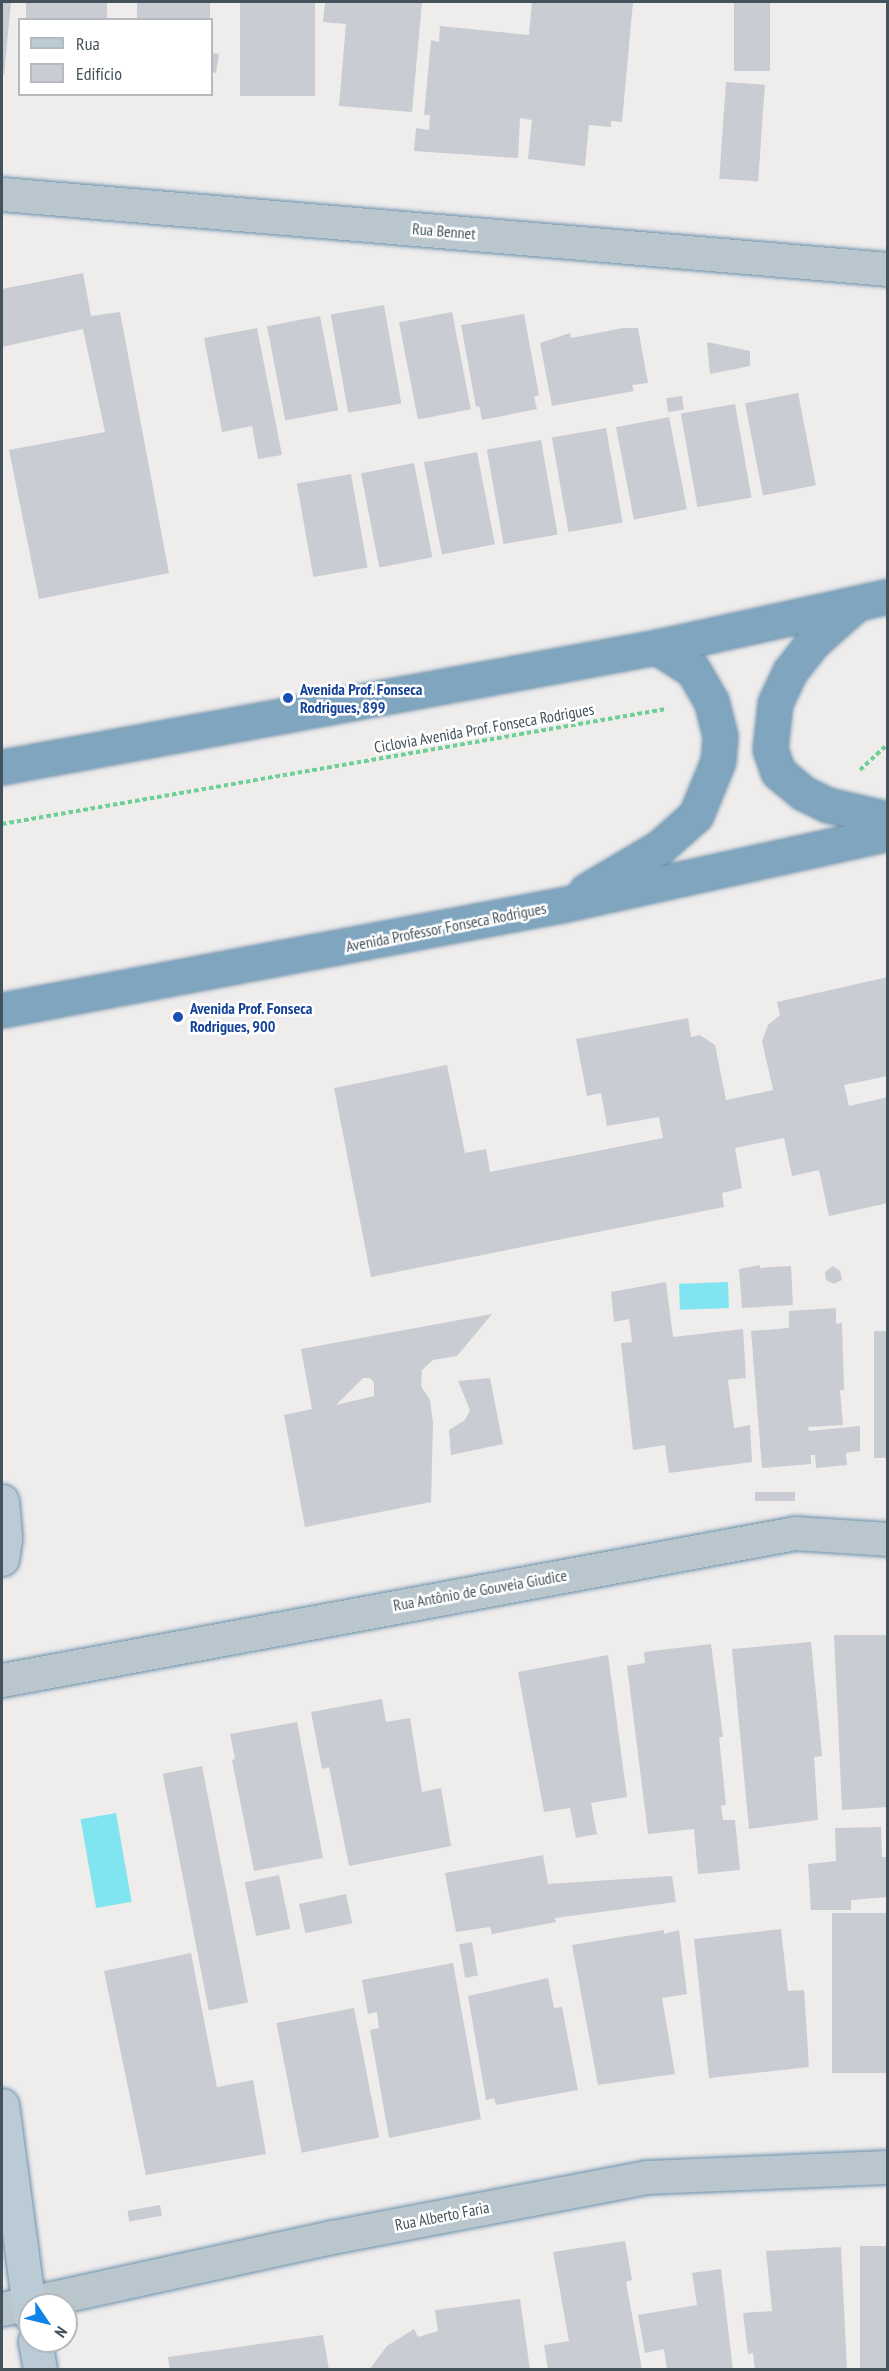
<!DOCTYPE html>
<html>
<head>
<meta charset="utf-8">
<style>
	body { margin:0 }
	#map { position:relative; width:889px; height:2371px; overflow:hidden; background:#efecec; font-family:"PT Sans Narrow",sans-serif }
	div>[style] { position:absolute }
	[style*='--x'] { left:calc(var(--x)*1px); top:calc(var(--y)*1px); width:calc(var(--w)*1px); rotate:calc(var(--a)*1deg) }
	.water>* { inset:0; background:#81e5f1; transform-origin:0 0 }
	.building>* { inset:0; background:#c9ccd2; transform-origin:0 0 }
	.path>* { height:4px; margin-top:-2px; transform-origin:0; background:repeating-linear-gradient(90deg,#6dd195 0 4.5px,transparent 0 7.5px) }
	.roads { filter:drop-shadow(0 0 2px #6c91ab) drop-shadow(0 0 2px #6c91ab) }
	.street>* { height:33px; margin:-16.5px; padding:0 16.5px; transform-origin:16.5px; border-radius:16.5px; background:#bac6cd }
	.secondary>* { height:33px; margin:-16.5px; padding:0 16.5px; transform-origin:16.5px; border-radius:16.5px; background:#bbcbd5 }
	.highway>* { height:33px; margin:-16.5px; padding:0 16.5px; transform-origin:16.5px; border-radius:16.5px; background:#80a6bf }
	.dots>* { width:16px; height:16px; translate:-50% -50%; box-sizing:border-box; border:3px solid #fff; border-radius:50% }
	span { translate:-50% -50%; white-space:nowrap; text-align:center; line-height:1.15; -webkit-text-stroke:5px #fff; paint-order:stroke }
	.street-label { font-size:16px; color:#44525b }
	.transit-label { font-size:16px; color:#164399; font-weight:700 }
	.left { translate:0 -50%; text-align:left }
	.frame { position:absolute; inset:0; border:3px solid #44525b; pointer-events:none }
	.legend { position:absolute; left:18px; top:18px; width:195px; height:78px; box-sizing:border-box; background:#fff; border:2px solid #b4babd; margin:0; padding:8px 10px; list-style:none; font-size:18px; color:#44525b }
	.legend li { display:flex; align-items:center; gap:12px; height:30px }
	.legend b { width:30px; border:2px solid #b4babd }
	.north { position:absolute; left:18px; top:2293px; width:60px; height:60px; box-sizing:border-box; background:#fff; border:2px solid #b4babd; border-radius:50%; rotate:125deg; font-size:16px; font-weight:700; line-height:24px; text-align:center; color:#44525b }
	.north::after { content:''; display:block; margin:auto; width:21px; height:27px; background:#0e84e8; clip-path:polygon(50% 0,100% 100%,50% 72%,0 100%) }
</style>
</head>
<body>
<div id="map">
	<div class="water">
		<div style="left:728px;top:1282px;width:26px;height:49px;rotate:88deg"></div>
		<div style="left:116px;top:1813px;width:90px;height:36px;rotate:80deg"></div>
	</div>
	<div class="building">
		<div style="clip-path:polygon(2px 2px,11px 2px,4px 75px,2px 75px)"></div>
		<div style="left:26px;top:2px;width:81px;height:18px"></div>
		<div style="left:137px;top:2px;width:73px;height:18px"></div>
		<div style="left:240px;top:2px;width:75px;height:94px"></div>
		<div style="clip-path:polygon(325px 2px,422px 2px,412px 112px,339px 106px,346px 24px,323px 22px)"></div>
		<div style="clip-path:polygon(532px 2px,633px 2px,622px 122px,611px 121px,611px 127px,589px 125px,585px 166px,528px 159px,532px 120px,520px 118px,518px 158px,414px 151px,416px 128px,429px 130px,430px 115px,424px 115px,431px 40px,439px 42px,440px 26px,529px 35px)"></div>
		<div style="left:734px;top:2px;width:36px;height:69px"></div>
		<div style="clip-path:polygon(212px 53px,219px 54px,216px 73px,212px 72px)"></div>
		<div style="left:726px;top:82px;width:39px;height:97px;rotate:4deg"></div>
		<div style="clip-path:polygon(83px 273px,91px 316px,120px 312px,169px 573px,39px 599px,9px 450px,105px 432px,83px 329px,2px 347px,2px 289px)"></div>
		<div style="left:384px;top:305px;width:100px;height:54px;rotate:80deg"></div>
		<div style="left:452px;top:312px;width:99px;height:54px;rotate:79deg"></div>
		<div style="clip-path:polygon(524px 314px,539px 395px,534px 397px,537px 409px,482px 420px,479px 406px,476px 407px,461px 325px)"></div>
		<div style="left:320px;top:316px;width:96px;height:54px;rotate:79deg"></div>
		<div style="clip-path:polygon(257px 328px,282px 455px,258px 459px,252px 426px,222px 432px,204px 338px)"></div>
		<div style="clip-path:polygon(623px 328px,638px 328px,648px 383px,632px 385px,634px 391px,552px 406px,540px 343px,570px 333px,571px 338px)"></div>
		<div style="clip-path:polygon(707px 342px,750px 351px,750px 366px,710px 374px)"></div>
		<div style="left:798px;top:393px;width:94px;height:54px;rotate:79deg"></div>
		<div style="left:682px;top:396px;width:14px;height:16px;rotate:82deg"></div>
		<div style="left:735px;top:404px;width:95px;height:55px;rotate:80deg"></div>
		<div style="left:669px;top:417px;width:94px;height:54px;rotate:79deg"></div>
		<div style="left:606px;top:428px;width:96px;height:55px;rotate:80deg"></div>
		<div style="left:541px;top:440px;width:96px;height:55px;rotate:80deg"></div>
		<div style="left:477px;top:452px;width:94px;height:54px;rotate:79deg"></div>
		<div style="left:414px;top:463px;width:96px;height:54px;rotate:79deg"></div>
		<div style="left:351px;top:474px;width:95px;height:55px;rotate:80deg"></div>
		<div style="clip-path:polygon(888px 977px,888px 1076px,844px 1085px,849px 1106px,888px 1097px,888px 1203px,829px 1216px,819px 1170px,792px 1176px,784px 1138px,735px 1148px,742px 1188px,722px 1193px,724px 1207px,371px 1277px,334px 1088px,447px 1065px,465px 1153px,486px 1149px,490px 1172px,663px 1138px,659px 1117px,607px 1126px,601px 1093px,587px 1096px,576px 1039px,688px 1018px,691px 1037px,700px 1035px,715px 1045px,726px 1100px,773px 1090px,762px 1041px,768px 1025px,780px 1015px,777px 1002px)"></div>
		<div style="clip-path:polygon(760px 1265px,760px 1268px,791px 1266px,793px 1305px,742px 1308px,739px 1269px)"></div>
		<div style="clip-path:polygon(833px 1266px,840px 1271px,842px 1280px,834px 1284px,826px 1280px,825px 1272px)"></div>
		<div style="clip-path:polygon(666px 1282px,673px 1337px,743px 1329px,746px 1378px,728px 1380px,734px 1428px,750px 1425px,752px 1462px,669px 1473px,665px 1445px,633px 1450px,621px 1343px,632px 1342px,629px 1319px,614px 1322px,611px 1292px)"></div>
		<div style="clip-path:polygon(836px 1308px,836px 1324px,842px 1323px,844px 1390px,840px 1390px,843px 1425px,808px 1427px,809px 1431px,860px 1426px,860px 1451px,846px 1453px,847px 1465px,816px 1468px,815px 1455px,811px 1455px,811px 1464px,762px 1468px,751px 1331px,789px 1328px,789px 1311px)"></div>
		<div style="clip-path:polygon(evenodd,492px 1314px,457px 1356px,433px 1360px,422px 1370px,421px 1386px,430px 1400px,433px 1423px,431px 1502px,305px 1527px,284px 1415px,312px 1409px,301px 1349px,492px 1314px,363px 1378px,370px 1378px,374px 1383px,374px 1396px,336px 1405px,363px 1378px)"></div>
		<div style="left:888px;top:1331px;width:127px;height:14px;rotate:90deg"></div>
		<div style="clip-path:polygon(490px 1378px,503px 1444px,451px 1455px,449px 1430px,465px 1420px,470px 1410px,458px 1381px)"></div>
		<div style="left:795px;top:1492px;width:9px;height:40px;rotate:90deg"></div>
		<div style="clip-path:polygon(834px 1635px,888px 1635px,888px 1807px,842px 1810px)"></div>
		<div style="clip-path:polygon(811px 1642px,822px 1756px,814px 1757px,818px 1820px,749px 1829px,732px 1649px)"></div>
		<div style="clip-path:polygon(711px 1644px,723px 1737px,719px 1737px,726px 1805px,721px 1806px,723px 1820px,735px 1820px,740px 1870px,698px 1874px,694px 1829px,648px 1834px,627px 1666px,645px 1663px,644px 1652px)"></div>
		<div style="clip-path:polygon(608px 1655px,627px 1797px,591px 1803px,597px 1834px,576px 1838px,570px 1808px,544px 1812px,518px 1672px)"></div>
		<div style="clip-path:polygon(382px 1699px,386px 1722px,410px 1718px,422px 1792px,441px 1788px,451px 1846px,349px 1866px,329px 1767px,322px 1769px,311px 1712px)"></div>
		<div style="clip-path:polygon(297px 1722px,323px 1858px,254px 1871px,232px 1760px,235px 1759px,230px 1734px)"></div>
		<div style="left:202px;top:1766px;width:241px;height:40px;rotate:79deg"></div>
		<div style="clip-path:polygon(881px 1827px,882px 1857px,888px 1857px,888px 1897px,851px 1900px,851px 1910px,811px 1910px,808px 1864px,836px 1861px,835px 1828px)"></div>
		<div style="clip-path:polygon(543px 1855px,548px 1884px,672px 1876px,676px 1902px,555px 1918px,556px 1922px,492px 1934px,490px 1927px,456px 1932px,445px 1873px)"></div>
		<div style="left:279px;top:1875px;width:55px;height:35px;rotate:78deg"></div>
		<div style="left:346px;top:1894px;width:30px;height:48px;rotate:78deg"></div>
		<div style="left:832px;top:1913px;width:56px;height:160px"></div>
		<div style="clip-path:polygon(781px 1929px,788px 1991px,804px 1990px,809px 2067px,709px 2078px,694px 1939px)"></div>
		<div style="clip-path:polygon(664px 1930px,664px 1934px,679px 1930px,687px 1994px,662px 1998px,675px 2074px,598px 2085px,572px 1945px)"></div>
		<div style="left:472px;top:1942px;width:34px;height:13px;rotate:80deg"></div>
		<div style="clip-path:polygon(191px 1953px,217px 2087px,253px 2080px,266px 2154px,146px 2175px,104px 1971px)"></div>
		<div style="clip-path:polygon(453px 1963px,481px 2119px,389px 2138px,370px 2030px,379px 2028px,377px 2012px,368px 2014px,362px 1980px)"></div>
		<div style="clip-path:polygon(548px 1978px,554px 2008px,562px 2007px,578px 2090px,496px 2105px,494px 2098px,486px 2100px,468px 1996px)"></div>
		<div style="left:354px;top:2008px;width:132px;height:79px;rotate:79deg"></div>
		<div style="left:160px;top:2205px;width:11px;height:33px;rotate:80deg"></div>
		<div style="clip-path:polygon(625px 2241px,632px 2280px,626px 2282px,642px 2370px,548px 2370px,544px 2345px,569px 2341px,553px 2252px)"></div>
		<div style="left:888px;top:2246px;width:124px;height:28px;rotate:90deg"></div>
		<div style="clip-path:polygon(841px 2247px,847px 2370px,755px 2370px,753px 2353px,748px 2354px,743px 2313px,772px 2311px,766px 2251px)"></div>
		<div style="clip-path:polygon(721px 2269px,733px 2370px,667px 2370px,664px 2349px,645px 2353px,638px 2315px,697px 2305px,692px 2273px)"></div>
		<div style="clip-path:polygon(520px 2299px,530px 2370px,369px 2370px,387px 2346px,414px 2329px,418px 2337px,438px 2331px,435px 2310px)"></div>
		<div style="clip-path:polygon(323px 2335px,329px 2370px,170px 2370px,168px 2357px)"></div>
	</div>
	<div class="path">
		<div style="--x:860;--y:770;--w:38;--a:-43"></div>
		<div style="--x:2;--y:824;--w:674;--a:-9.83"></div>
	</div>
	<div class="roads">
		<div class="street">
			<div style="--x:2;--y:194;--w:889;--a:4.84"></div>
			<div style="--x:2;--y:1680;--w:807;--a:-10.5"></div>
			<div style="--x:795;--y:1533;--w:93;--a:3.7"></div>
			<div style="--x:2;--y:2309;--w:338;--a:-12.3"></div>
			<div style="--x:332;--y:2237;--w:320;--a:-10.8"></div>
			<div style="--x:646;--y:2177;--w:242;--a:-2.4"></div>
		</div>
		<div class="secondary">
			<div style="--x:2;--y:1501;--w:37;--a:85"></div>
			<div style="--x:5;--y:1538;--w:21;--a:98"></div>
			<div style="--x:2;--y:2105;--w:212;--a:82.4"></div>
			<div style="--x:35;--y:2341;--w:29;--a:80"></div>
		</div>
		<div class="highway">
			<div style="--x:856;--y:604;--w:57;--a:138.5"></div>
			<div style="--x:813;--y:642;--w:37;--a:128"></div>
			<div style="--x:790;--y:671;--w:35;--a:115"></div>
			<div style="--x:775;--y:703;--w:46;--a:96.2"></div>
			<div style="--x:770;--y:749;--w:24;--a:71"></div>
			<div style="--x:778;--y:772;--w:33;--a:40"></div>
			<div style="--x:803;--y:793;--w:28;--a:26"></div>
			<div style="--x:828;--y:805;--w:62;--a:13.1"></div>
			<div style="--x:2;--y:767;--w:666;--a:-10.38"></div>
			<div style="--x:657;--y:647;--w:237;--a:-12.4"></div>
			<div style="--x:586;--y:891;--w:86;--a:-30.7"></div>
			<div style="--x:660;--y:847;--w:48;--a:-41.6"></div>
			<div style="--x:696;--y:815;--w:58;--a:-67.8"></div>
			<div style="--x:718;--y:761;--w:25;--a:-85"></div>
			<div style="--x:720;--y:736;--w:36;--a:-104"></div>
			<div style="--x:711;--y:701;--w:36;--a:-120"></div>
			<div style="--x:693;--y:670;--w:43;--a:-147.4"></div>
			<div style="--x:2;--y:1010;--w:569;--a:-10.64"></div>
			<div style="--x:561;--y:905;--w:335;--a:-12.4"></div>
		</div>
	</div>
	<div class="dots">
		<div style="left:288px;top:698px;background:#1a4fb4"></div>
		<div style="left:178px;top:1017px;background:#1a4fb4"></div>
	</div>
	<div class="street-label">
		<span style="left:444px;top:231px;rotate:5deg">Rua Bennet</span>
		<span style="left:484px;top:728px;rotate:-10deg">Ciclovia Avenida Prof. Fonseca Rodrigues</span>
		<span style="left:446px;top:927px;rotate:-11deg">Avenida Professor Fonseca Rodrigues</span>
		<span style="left:480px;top:1590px;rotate:-10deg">Rua Antônio de Gouveia Giudice</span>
		<span style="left:442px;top:2216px;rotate:-11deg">Rua Alberto Faria</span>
	</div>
	<div class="transit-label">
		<span class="left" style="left:300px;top:698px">Avenida Prof. Fonseca<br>Rodrigues, 899</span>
		<span class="left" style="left:190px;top:1017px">Avenida Prof. Fonseca<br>Rodrigues, 900</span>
	</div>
	<div class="frame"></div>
	<ul class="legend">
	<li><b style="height:8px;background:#bbcbd5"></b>Rua</li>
	<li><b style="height:16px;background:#c9ccd2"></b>Edifício</li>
	</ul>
	<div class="north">N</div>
</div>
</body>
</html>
